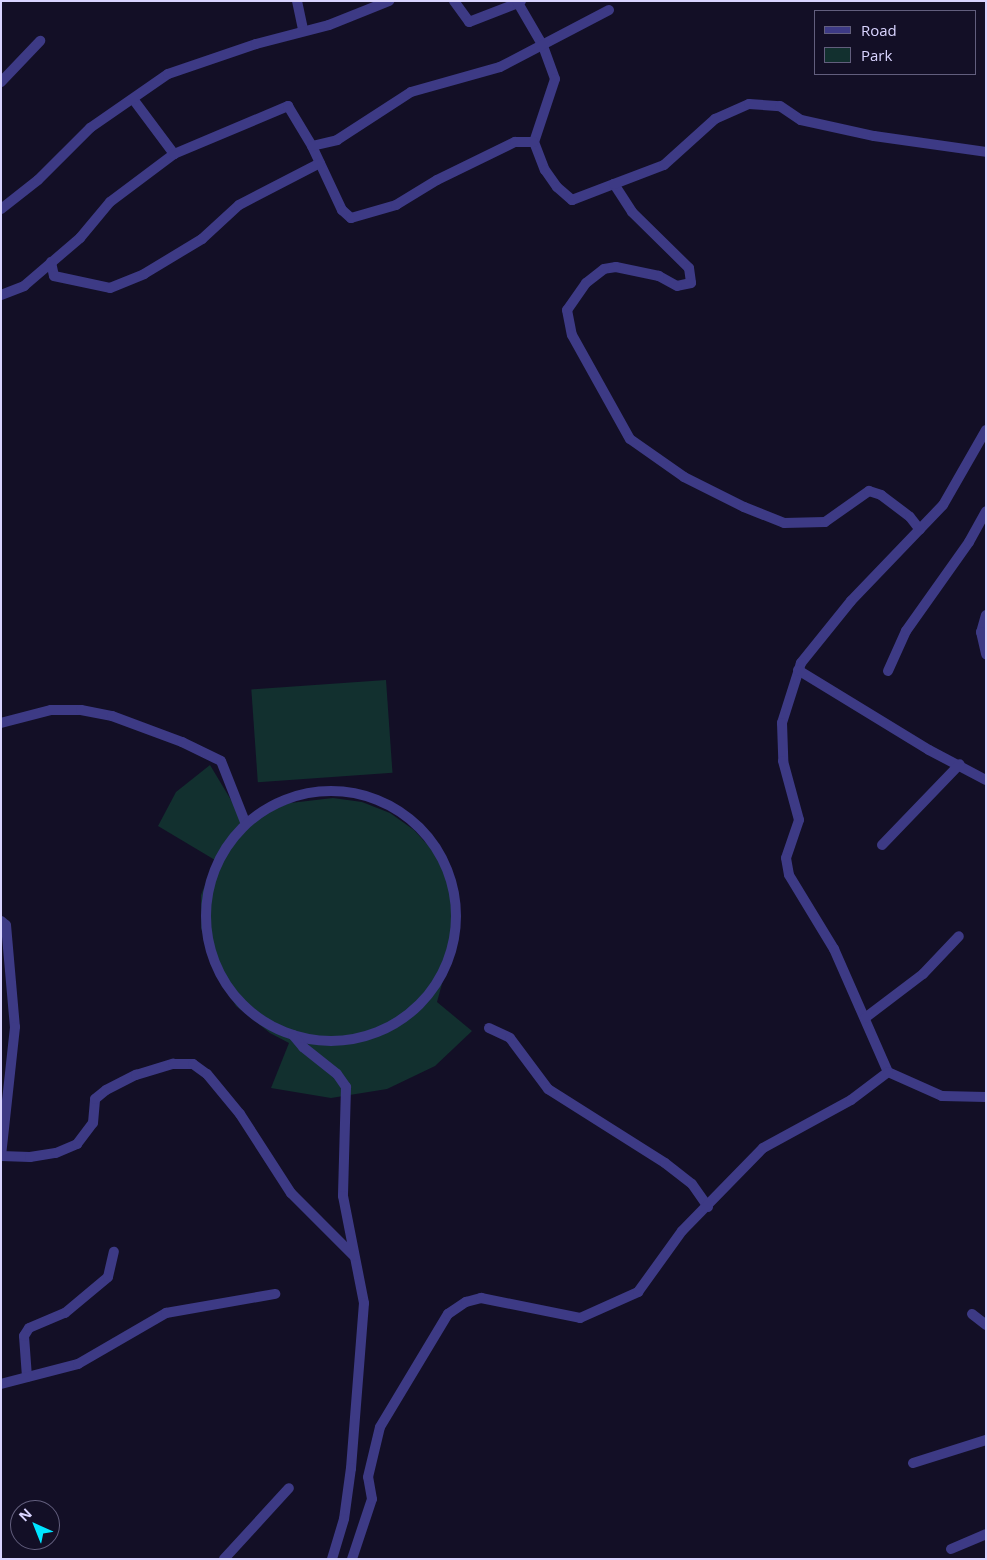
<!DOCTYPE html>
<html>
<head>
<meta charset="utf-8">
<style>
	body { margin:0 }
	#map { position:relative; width:987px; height:1560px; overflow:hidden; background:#130f26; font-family:"Open Sans",sans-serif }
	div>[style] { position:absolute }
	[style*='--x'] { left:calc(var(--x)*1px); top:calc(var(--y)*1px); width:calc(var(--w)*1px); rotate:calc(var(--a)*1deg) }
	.green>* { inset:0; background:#12302f; transform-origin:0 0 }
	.minor>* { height:10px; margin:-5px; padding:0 5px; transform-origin:5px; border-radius:5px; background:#3d3a85 }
	.minor>.ring { margin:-5px; padding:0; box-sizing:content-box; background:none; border:10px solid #3d3a85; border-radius:50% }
	span { translate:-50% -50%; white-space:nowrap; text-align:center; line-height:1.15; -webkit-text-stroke:5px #130f26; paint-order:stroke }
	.frame { position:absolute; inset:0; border:2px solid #d9d4ff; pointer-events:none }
	.legend { position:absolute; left:814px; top:10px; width:162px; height:65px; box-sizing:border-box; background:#130f26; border:1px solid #625e7d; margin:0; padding:6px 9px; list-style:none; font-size:15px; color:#d9d4ff }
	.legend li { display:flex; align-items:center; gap:10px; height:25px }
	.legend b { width:25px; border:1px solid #625e7d }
	.north { position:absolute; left:10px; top:1500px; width:50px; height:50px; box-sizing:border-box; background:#130f26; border:1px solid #625e7d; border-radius:50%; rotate:316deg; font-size:14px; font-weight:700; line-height:20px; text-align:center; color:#d9d4ff }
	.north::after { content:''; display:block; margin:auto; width:18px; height:22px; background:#00e5ff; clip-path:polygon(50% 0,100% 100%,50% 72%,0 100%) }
</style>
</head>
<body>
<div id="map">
	<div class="green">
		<div style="left:386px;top:680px;width:93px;height:135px;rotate:86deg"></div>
		<div style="clip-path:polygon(210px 765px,246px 825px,273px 805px,333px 798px,362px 802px,390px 813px,414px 830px,434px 852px,447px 878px,455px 906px,455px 936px,437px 1002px,472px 1031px,435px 1066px,387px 1089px,331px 1098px,271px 1088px,289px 1043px,270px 1033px,236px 1006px,214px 969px,201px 928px,201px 895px,215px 860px,158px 826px,176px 792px)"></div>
	</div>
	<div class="minor">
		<div style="--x:297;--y:1;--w:30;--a:78"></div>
		<div style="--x:454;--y:1;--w:26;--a:54"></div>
		<div style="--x:469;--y:22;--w:53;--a:-21.2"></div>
		<div style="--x:521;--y:1;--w:4;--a:146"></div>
		<div style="--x:518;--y:3;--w:50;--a:59.8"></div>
		<div style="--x:543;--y:46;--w:35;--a:70"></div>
		<div style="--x:555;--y:79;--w:66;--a:108.4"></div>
		<div style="--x:534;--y:142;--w:30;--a:69"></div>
		<div style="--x:545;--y:170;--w:21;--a:55"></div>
		<div style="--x:557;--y:187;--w:20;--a:41"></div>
		<div style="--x:572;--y:200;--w:45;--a:-20.9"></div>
		<div style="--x:614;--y:184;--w:33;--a:57"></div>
		<div style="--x:632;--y:212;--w:80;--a:44.5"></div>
		<div style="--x:689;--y:268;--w:15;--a:82"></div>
		<div style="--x:691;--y:283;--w:14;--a:168"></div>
		<div style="--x:677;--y:286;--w:21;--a:-151"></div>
		<div style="--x:659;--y:276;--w:44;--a:-168.2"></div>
		<div style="--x:616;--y:267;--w:12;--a:171"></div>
		<div style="--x:604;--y:269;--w:23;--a:142"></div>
		<div style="--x:586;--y:283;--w:33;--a:125"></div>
		<div style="--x:567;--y:310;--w:25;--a:79"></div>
		<div style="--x:572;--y:335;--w:119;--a:60.9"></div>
		<div style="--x:630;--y:439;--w:66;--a:35.1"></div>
		<div style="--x:684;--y:477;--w:67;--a:26.6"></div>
		<div style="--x:744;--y:507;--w:43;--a:21.8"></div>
		<div style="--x:784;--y:523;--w:41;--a:-1.4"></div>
		<div style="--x:825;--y:522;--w:54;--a:-35.2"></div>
		<div style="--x:869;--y:491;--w:13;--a:18"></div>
		<div style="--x:881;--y:495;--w:36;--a:37"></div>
		<div style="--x:910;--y:517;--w:16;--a:52"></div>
		<div style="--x:1;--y:82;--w:57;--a:-46.4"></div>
		<div style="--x:133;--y:99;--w:69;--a:53.3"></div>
		<div style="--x:312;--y:146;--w:71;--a:64.9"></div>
		<div style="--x:342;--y:210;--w:12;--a:42"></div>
		<div style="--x:351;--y:218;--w:47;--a:-16.1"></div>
		<div style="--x:396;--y:205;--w:48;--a:-31.4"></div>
		<div style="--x:437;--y:180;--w:87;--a:-26"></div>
		<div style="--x:515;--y:142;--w:19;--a:0"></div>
		<div style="--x:614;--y:184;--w:53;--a:-20.8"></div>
		<div style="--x:664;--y:165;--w:69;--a:-42"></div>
		<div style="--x:715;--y:119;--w:37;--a:-24"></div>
		<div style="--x:749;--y:104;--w:31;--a:4"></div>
		<div style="--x:780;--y:106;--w:25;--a:34"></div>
		<div style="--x:801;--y:120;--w:75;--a:12.4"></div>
		<div style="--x:874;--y:136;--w:113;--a:8.1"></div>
		<div style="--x:1;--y:209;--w:47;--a:-38.1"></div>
		<div style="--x:38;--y:180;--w:74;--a:-45"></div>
		<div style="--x:90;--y:128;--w:95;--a:-34.7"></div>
		<div style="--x:168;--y:74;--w:93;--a:-18.8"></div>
		<div style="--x:256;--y:44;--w:75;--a:-14.6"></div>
		<div style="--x:329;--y:25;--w:65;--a:-21.8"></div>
		<div style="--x:51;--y:262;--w:14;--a:78"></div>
		<div style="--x:54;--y:276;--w:57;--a:12.1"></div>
		<div style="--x:110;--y:288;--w:37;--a:-22"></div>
		<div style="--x:144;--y:274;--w:68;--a:-31.1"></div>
		<div style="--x:202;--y:239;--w:50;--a:-42.6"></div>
		<div style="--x:239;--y:205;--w:91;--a:-27.4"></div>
		<div style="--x:1;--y:295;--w:25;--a:-21"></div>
		<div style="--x:24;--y:286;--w:74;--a:-40.6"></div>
		<div style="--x:80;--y:238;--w:47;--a:-50.2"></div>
		<div style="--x:110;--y:202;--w:80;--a:-36.9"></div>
		<div style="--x:174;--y:154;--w:124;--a:-22.8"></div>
		<div style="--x:288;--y:106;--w:47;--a:59"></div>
		<div style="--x:312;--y:146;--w:26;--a:-13"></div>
		<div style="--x:337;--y:140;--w:88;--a:-33"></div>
		<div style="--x:411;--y:92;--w:92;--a:-15.7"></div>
		<div style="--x:500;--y:67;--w:123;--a:-27.6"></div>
		<div style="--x:986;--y:430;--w:86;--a:119.8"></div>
		<div style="--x:943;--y:505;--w:133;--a:133.8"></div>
		<div style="--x:851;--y:601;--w:80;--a:128.9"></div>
		<div style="--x:801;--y:663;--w:63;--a:107.6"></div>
		<div style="--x:782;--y:723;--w:38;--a:88"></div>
		<div style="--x:783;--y:761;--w:61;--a:74.8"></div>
		<div style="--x:799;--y:820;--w:40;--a:108.9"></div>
		<div style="--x:786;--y:858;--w:17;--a:80"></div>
		<div style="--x:789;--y:875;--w:87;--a:58.7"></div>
		<div style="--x:834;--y:949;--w:134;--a:66.3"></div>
		<div style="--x:888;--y:1072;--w:59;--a:24"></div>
		<div style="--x:942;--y:1096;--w:44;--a:1.3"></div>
		<div style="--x:986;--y:615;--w:18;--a:106"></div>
		<div style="--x:981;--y:632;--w:23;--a:77"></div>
		<div style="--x:798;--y:670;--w:153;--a:31.4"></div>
		<div style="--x:929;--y:750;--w:64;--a:27.8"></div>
		<div style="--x:888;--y:671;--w:44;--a:-65.8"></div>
		<div style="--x:906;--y:631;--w:109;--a:-54.7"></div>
		<div style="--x:969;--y:542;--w:35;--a:-61"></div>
		<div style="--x:1;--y:723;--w:52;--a:-14.6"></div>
		<div style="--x:51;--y:710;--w:30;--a:0"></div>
		<div style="--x:81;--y:710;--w:32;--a:11"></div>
		<div style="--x:112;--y:716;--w:75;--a:20.4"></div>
		<div style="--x:182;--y:742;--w:43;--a:26"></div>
		<div style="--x:221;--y:761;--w:66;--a:68.5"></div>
		<div class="ring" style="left:206px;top:791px;width:240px;height:240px"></div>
		<div style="--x:882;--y:845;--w:112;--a:-46.1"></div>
		<div style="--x:1;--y:921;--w:6;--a:39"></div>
		<div style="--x:6;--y:925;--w:102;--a:85"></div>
		<div style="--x:15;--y:1027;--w:129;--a:96.2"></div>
		<div style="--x:865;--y:1018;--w:73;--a:-37.2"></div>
		<div style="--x:923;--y:974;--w:52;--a:-46.5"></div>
		<div style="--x:489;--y:1028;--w:23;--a:25"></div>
		<div style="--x:510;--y:1038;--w:64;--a:53.3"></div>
		<div style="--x:548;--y:1089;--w:138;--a:32.3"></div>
		<div style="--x:665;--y:1163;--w:34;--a:38"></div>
		<div style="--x:692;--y:1184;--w:28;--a:55"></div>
		<div style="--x:293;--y:1035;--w:16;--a:50"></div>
		<div style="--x:303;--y:1047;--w:43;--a:38.5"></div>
		<div style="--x:337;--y:1074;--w:16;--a:55"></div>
		<div style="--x:346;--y:1087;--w:109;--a:91.6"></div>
		<div style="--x:343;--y:1196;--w:109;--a:78.9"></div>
		<div style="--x:364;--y:1303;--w:166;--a:94.5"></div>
		<div style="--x:351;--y:1468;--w:51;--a:97.8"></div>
		<div style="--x:344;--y:1519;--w:42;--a:106.7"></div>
		<div style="--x:1;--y:1156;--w:29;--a:2"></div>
		<div style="--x:30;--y:1157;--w:26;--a:-9"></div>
		<div style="--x:56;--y:1153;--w:23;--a:-23"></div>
		<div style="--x:77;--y:1144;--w:26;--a:-53"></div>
		<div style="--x:93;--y:1123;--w:24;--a:-85"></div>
		<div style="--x:95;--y:1099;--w:14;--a:-39"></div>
		<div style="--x:106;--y:1090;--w:34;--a:-27"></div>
		<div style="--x:136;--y:1075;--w:39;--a:-17"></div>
		<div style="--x:173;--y:1064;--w:20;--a:0"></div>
		<div style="--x:193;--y:1064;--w:17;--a:36"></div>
		<div style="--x:207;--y:1074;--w:52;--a:50.5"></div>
		<div style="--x:240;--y:1114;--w:94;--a:57.2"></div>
		<div style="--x:291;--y:1193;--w:89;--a:45"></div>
		<div style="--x:972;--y:1314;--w:18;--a:38"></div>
		<div style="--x:27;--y:1377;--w:41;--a:-94.2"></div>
		<div style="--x:24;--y:1336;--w:9;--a:-58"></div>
		<div style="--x:29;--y:1328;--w:39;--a:-23"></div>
		<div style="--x:65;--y:1313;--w:56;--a:-39.9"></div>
		<div style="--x:108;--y:1277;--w:26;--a:-77"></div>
		<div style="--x:1;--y:1384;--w:80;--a:-14.6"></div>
		<div style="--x:78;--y:1364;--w:102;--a:-30.1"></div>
		<div style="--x:166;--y:1313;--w:111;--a:-9.9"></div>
		<div style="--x:913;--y:1463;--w:77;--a:-17.5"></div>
		<div style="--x:951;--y:1549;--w:38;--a:-23"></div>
		<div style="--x:224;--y:1559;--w:96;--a:-47.5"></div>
		<div style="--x:352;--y:1559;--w:63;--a:-71.6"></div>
		<div style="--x:372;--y:1499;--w:22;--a:-100"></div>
		<div style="--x:368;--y:1477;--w:51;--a:-76.5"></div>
		<div style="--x:380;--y:1427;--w:132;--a:-59"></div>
		<div style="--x:448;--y:1314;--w:22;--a:-34"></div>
		<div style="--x:466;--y:1302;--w:16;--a:-15"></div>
		<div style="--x:481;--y:1298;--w:101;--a:11.4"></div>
		<div style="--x:580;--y:1318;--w:64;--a:-24.1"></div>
		<div style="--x:638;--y:1292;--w:75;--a:-54.2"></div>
		<div style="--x:682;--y:1231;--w:116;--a:-45.7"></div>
		<div style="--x:763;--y:1148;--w:100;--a:-28.6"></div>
		<div style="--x:851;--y:1100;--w:46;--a:-37.1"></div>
	</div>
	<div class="frame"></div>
	<ul class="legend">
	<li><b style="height:6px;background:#3d3a85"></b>Road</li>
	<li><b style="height:14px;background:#12302f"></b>Park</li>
	</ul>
	<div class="north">N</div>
</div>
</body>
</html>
